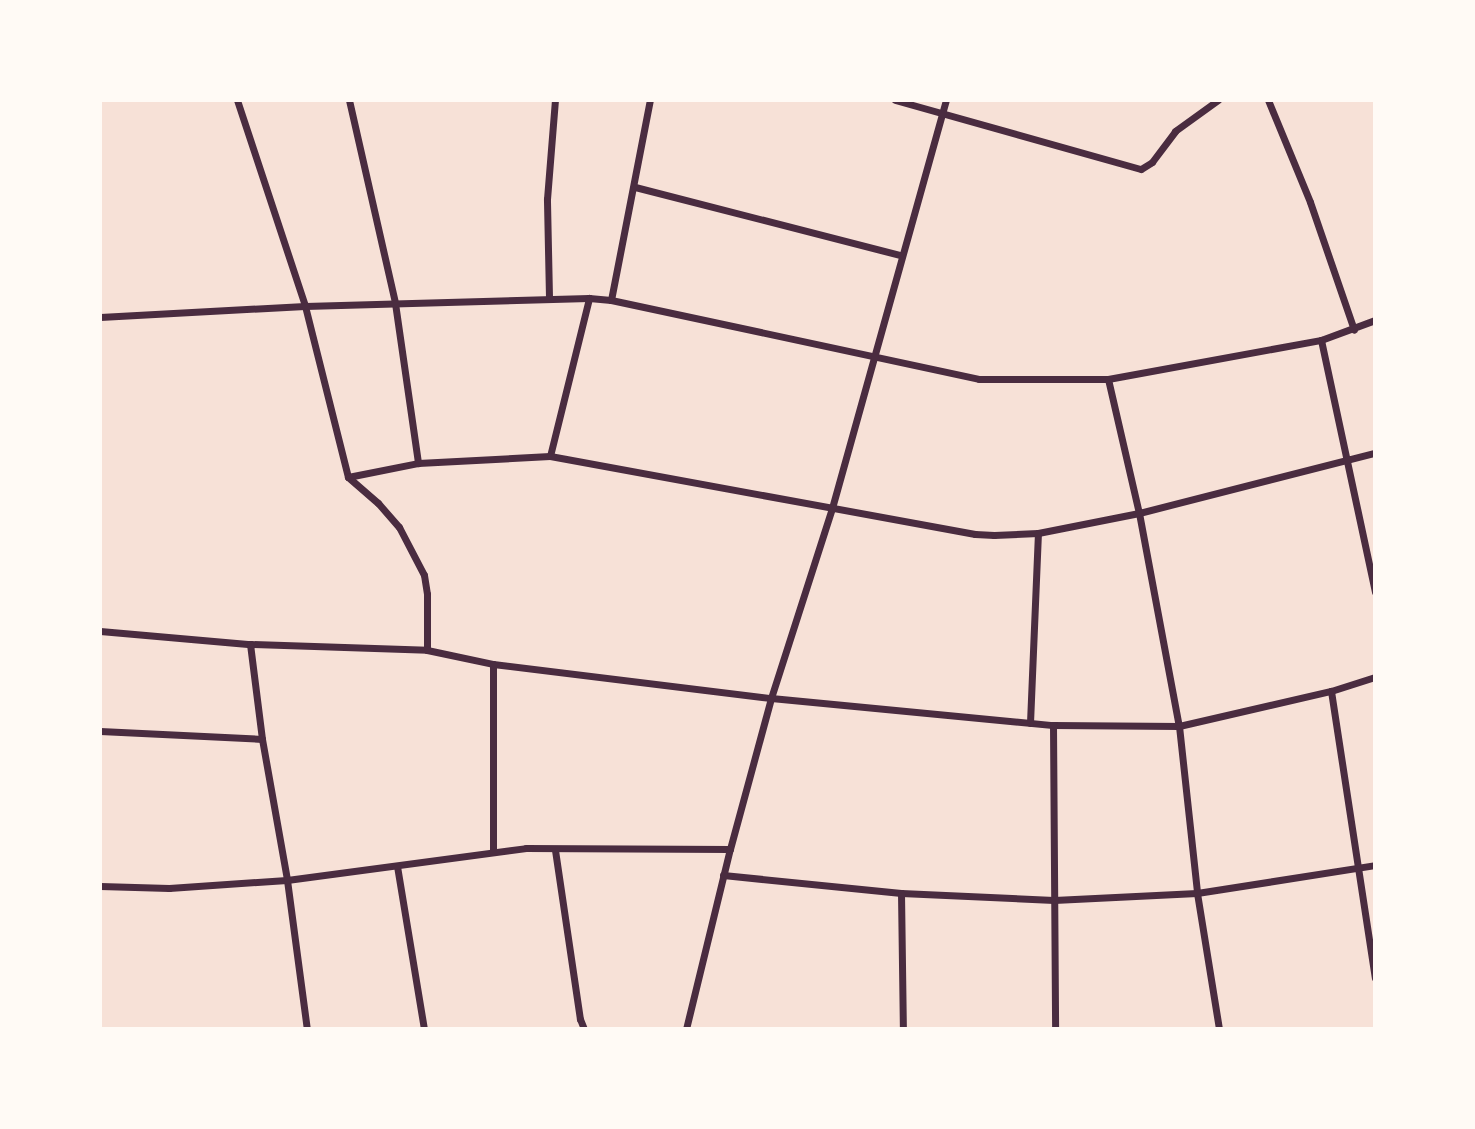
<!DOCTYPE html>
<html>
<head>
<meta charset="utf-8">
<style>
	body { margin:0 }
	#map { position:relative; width:1475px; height:1129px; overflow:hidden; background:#f7e1d7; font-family:"Roboto Condensed",sans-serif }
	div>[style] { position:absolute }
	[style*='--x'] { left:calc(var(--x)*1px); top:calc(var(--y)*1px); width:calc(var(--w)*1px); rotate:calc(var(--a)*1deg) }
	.minor>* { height:7px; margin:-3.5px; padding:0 3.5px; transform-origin:3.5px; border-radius:3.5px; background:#4a2c40 }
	span { translate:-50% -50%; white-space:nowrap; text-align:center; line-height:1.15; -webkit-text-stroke:7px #fffaf5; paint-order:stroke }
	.frame { position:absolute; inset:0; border:102px solid #fffaf5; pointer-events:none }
</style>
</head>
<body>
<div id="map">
	<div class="minor">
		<div style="--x:237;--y:100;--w:217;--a:71.7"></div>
		<div style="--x:305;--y:306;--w:176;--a:75.9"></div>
		<div style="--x:348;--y:477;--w:40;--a:41"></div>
		<div style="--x:378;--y:503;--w:32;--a:49"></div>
		<div style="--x:399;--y:527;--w:54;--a:62.5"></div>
		<div style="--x:424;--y:575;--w:19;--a:81"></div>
		<div style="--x:427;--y:594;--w:56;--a:90"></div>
		<div style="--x:349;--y:100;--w:208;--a:77.2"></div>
		<div style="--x:395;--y:303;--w:162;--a:81.8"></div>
		<div style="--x:895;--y:100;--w:255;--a:15.7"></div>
		<div style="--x:1141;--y:169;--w:13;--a:-32"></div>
		<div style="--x:1152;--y:162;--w:39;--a:-53"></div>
		<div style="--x:1175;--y:131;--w:53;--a:-35.8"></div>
		<div style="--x:1268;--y:100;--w:110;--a:67.6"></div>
		<div style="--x:1310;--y:202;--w:135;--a:71"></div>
		<div style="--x:635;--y:187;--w:274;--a:14.4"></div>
		<div style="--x:549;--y:297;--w:98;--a:-91.2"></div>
		<div style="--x:547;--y:199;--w:99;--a:-85.4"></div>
		<div style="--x:611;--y:300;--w:204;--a:-79"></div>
		<div style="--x:100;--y:317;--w:205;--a:-3.1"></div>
		<div style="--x:305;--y:306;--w:284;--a:-1.6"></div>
		<div style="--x:589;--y:298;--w:22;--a:5"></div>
		<div style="--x:611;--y:300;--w:376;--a:12.1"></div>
		<div style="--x:979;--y:379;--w:129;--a:0"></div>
		<div style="--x:1108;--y:379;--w:217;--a:-10.4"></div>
		<div style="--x:1321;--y:340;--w:58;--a:-20.3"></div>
		<div style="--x:1321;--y:340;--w:258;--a:77.9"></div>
		<div style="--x:1108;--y:379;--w:138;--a:77"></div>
		<div style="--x:1139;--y:513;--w:217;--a:79.4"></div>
		<div style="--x:1179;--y:726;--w:168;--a:83.8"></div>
		<div style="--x:1197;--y:893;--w:138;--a:80.8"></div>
		<div style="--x:550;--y:456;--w:163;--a:-76.1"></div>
		<div style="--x:348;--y:477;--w:71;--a:-11.3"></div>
		<div style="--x:418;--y:463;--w:132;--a:-3"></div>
		<div style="--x:550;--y:456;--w:432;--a:10.4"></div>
		<div style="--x:975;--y:534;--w:19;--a:3"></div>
		<div style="--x:994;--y:535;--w:44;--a:-2.6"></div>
		<div style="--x:1038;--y:533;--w:103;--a:-11.2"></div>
		<div style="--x:1139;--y:513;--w:244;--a:-14.3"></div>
		<div style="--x:100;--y:631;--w:151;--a:5"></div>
		<div style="--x:250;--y:644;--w:177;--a:1.9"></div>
		<div style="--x:427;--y:650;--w:67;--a:12"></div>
		<div style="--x:493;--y:664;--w:280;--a:7"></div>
		<div style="--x:771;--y:698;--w:283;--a:5.5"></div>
		<div style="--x:1053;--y:725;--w:126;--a:0.5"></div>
		<div style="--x:1179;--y:726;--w:156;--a:-13"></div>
		<div style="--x:1331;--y:691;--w:46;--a:-17.7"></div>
		<div style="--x:250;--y:644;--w:96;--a:82.8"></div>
		<div style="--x:262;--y:739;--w:143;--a:79.9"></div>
		<div style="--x:287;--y:880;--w:150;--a:82.4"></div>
		<div style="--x:493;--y:664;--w:188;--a:90"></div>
		<div style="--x:1331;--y:691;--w:290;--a:81.3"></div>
		<div style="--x:1030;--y:723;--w:190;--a:-87.6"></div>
		<div style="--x:1053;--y:725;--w:304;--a:89.6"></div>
		<div style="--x:100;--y:731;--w:162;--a:2.8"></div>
		<div style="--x:555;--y:850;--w:171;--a:81.6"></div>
		<div style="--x:580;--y:1019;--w:11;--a:68"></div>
		<div style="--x:397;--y:866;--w:165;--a:80.6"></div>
		<div style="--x:723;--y:875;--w:179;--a:5.8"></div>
		<div style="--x:901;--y:893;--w:153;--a:2.6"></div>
		<div style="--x:1054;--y:900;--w:143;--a:-2.8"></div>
		<div style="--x:1197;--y:893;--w:180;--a:-8.9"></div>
		<div style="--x:100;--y:886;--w:69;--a:1.7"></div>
		<div style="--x:169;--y:888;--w:118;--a:-3.9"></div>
		<div style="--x:287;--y:880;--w:241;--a:-7.6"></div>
		<div style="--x:526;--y:848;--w:204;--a:0.3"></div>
		<div style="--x:901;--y:893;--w:136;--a:89.2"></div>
		<div style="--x:686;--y:1029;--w:185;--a:-76.3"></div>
		<div style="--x:730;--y:849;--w:156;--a:-74.8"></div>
		<div style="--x:771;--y:698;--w:200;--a:-72.2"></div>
		<div style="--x:832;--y:508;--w:424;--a:-74.4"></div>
	</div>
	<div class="frame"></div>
</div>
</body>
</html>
